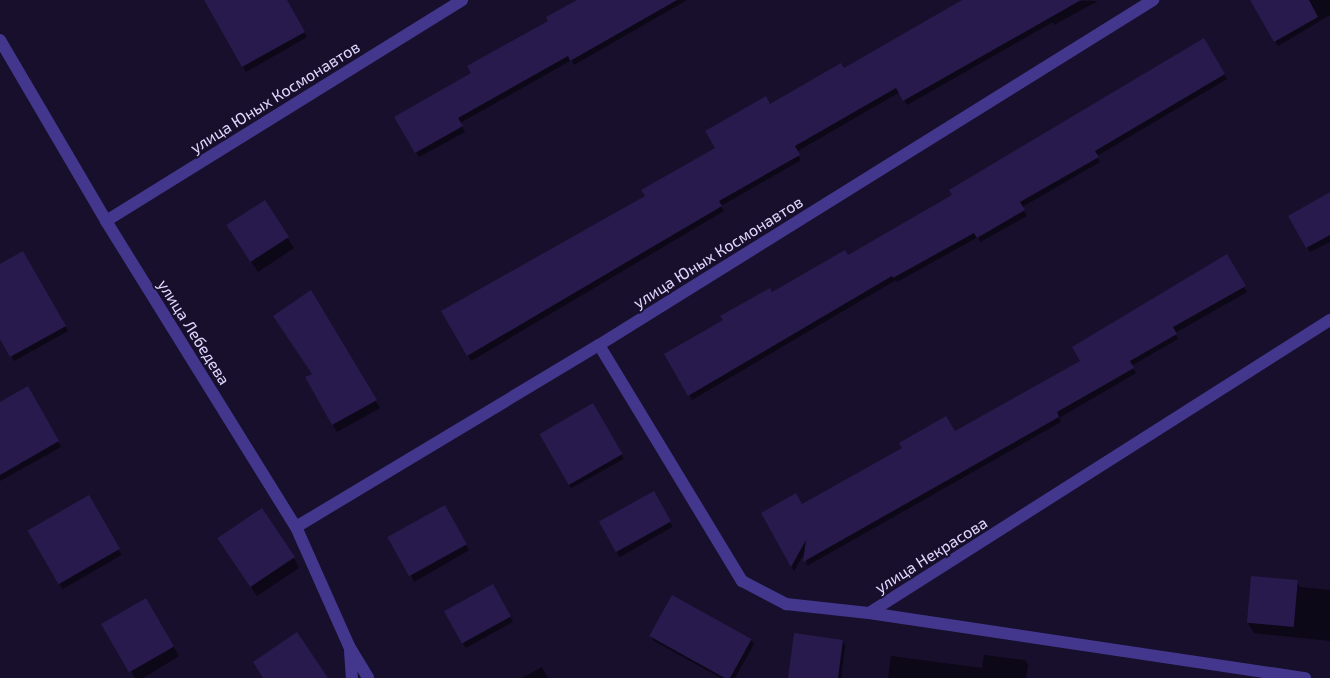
<!DOCTYPE html>
<html>
<head>
<meta charset="utf-8">
<style>
	body { margin:0 }
	#map { position:relative; width:1330px; height:678px; overflow:hidden; background:#170f2b; font-family:"Exo 2",sans-serif }
	div>[style] { position:absolute }
	[style*='--x'] { left:calc(var(--x)*1px); top:calc(var(--y)*1px); width:calc(var(--w)*1px); rotate:calc(var(--a)*1deg) }
	.shadow>* { inset:0; background:#0007; transform-origin:0 0 }
	.building>* { inset:0; background:#291a4d; transform-origin:0 0 }
	.lane>* { height:12px; margin:-6px; padding:0 6px; transform-origin:6px; border-radius:6px; background:#43378d }
	.street>* { height:12px; margin:-6px; padding:0 6px; transform-origin:6px; border-radius:6px; background:#43378d }
	span { translate:-50% -50%; white-space:nowrap; text-align:center; line-height:1.15; -webkit-text-stroke:4px #170f2b; paint-order:stroke }
	.street-label { font-size:16px; color:#e1d9ff }
</style>
</head>
<body>
<div id="map">
	<div class="shadow">
		<div style="clip-path:polygon(216px 0,285px 0,307px 37px,246px 72px,208px 5px)"></div>
		<div style="clip-path:polygon(580px 0,687px 0,574px 65px,572px 60px,460px 123px,465px 132px,419px 157px,396px 117px,473px 74px)"></div>
		<div style="clip-path:polygon(966px 0,1098px 1px,1054px 25px,1053px 22px,907px 105px,900px 92px,796px 152px,801px 160px,721px 206px,724px 211px,471px 361px,443px 311px,646px 197px,717px 148px,770px 106px,843px 69px)"></div>
		<div style="clip-path:polygon(1269px 0,1330px 0,1330px 15px,1278px 46px,1256px 7px)"></div>
		<div style="clip-path:polygon(1204px 39px,1227px 79px,1097px 156px,1100px 162px,1022px 207px,1027px 216px,980px 242px,978px 237px,897px 282px,896px 280px,692px 400px,666px 354px,772px 294px,848px 257px,954px 196px)"></div>
		<div style="clip-path:polygon(1330px 195px,1330px 242px,1310px 252px,1290px 217px)"></div>
		<div style="clip-path:polygon(264px 202px,294px 248px,258px 272px,234px 236px)"></div>
		<div style="clip-path:polygon(23px 252px,68px 331px,14px 361px,0 336px,0 265px)"></div>
		<div style="clip-path:polygon(1227px 256px,1247px 292px,1175px 333px,1178px 339px,1131px 366px,1136px 373px,1059px 418px,1061px 422px,807px 566px,806px 550px,794px 571px,762px 514px,802px 506px,955px 433px,1081px 361px)"></div>
		<div style="clip-path:polygon(311px 292px,380px 408px,337px 432px,306px 378px,313px 374px)"></div>
		<div style="clip-path:polygon(27px 388px,61px 447px,0 481px,0 403px)"></div>
		<div style="left:593px;top:404px;width:63px;height:60px;rotate:61deg"></div>
		<div style="left:653px;top:493px;width:39px;height:61px;rotate:60deg"></div>
		<div style="left:88px;top:497px;width:67px;height:68px;rotate:60deg"></div>
		<div style="left:444px;top:507px;width:50px;height:63px;rotate:60deg"></div>
		<div style="clip-path:polygon(225px 548px,294px 558px,299px 568px,257px 596px)"></div>
		<div style="clip-path:polygon(1253px 577px,1297px 581px,1300px 587px,1330px 590px,1330px 641px,1254px 633px,1248px 623px)"></div>
		<div style="left:493px;top:586px;width:41px;height:54px;rotate:61deg"></div>
		<div style="clip-path:polygon(146px 600px,179px 656px,143px 678px,135px 678px,104px 625px)"></div>
		<div style="clip-path:polygon(651px 636px,751px 640px,754px 644px,735px 678px,721px 678px,654px 641px)"></div>
		<div style="clip-path:polygon(843px 641px,845px 646px,841px 678px,789px 678px)"></div>
		<div style="clip-path:polygon(984px 655px,1025px 660px,1028px 665px,1026px 678px,888px 678px,891px 656px,982px 668px)"></div>
		<div style="clip-path:polygon(542px 667px,548px 678px,522px 678px)"></div>
	</div>
	<div class="building">
		<div style="clip-path:polygon(204px 0,287px 0,305px 32px,242px 67px)"></div>
		<div style="clip-path:polygon(577px 0,677px 0,570px 61px,568px 56px,458px 118px,463px 126px,415px 153px,394px 117px,471px 73px,467px 66px,548px 21px,546px 17px)"></div>
		<div style="clip-path:polygon(962px 0,1081px 0,903px 101px,896px 88px,795px 146px,800px 155px,719px 201px,722px 206px,467px 356px,441px 311px,645px 196px,641px 190px,715px 148px,705px 131px,766px 96px,770px 104px,841px 63px,844px 68px)"></div>
		<div style="clip-path:polygon(1250px 0,1309px 0,1318px 17px,1274px 42px)"></div>
		<div style="clip-path:polygon(1204px 38px,1225px 74px,1095px 151px,1099px 157px,1020px 202px,1025px 210px,977px 238px,974px 233px,893px 278px,892px 276px,688px 396px,664px 354px,723px 320px,720px 316px,770px 288px,772px 292px,845px 250px,848px 255px,952px 195px,949px 190px)"></div>
		<div style="clip-path:polygon(1330px 192px,1330px 235px,1306px 248px,1288px 216px)"></div>
		<div style="left:265px;top:200px;width:44px;height:46px;rotate:57deg"></div>
		<div style="clip-path:polygon(23px 251px,66px 326px,10px 357px,0 339px,0 264px)"></div>
		<div style="clip-path:polygon(1227px 254px,1246px 286px,1173px 327px,1177px 334px,1130px 361px,1134px 368px,1057px 412px,1059px 417px,803px 562px,806px 540px,791px 567px,761px 513px,796px 493px,802px 504px,902px 448px,899px 443px,946px 416px,955px 431px,1080px 361px,1072px 347px)"></div>
		<div style="clip-path:polygon(311px 290px,377px 400px,332px 425px,305px 377px,312px 374px,273px 316px)"></div>
		<div style="clip-path:polygon(28px 386px,59px 441px,0 475px,0 402px)"></div>
		<div style="left:593px;top:403px;width:59px;height:62px;rotate:60deg"></div>
		<div style="left:654px;top:491px;width:35px;height:63px;rotate:61deg"></div>
		<div style="left:89px;top:495px;width:62px;height:71px;rotate:60deg"></div>
		<div style="left:445px;top:505px;width:45px;height:66px;rotate:61deg"></div>
		<div style="left:262px;top:508px;width:59px;height:54px;rotate:56deg"></div>
		<div style="left:1251px;top:576px;width:47px;height:47px;rotate:5deg"></div>
		<div style="left:493px;top:584px;width:37px;height:56px;rotate:61deg"></div>
		<div style="left:672px;top:595px;width:91px;height:47px;rotate:29deg"></div>
		<div style="left:146px;top:598px;width:56px;height:52px;rotate:60deg"></div>
		<div style="clip-path:polygon(297px 632px,328px 678px,263px 678px,253px 662px)"></div>
		<div style="clip-path:polygon(794px 633px,843px 640px,838px 678px,788px 678px)"></div>
	</div>
	<div class="lane">
		<div style="--x:599;--y:345;--w:276;--a:58.8"></div>
		<div style="--x:742;--y:581;--w:50;--a:27.6"></div>
		<div style="--x:786;--y:604;--w:83;--a:6.2"></div>
	</div>
	<div class="street">
		<div style="--x:0;--y:40;--w:210;--a:59.6"></div>
		<div style="--x:106;--y:221;--w:360;--a:58.2"></div>
		<div style="--x:296;--y:527;--w:130;--a:66"></div>
		<div style="--x:349;--y:646;--w:37;--a:59"></div>
		<div style="--x:106;--y:221;--w:419;--a:-31.8"></div>
		<div style="--x:296;--y:527;--w:353;--a:-31"></div>
		<div style="--x:599;--y:345;--w:653;--a:-31.91"></div>
		<div style="--x:869;--y:613;--w:546;--a:-32.44"></div>
		<div style="--x:869;--y:613;--w:441;--a:8.5"></div>
		<div style="--x:350;--y:651;--w:27;--a:86"></div>
	</div>
	<div class="street-label">
		<span style="left:275px;top:97px;rotate:-32deg">улица Юных Космонавтов</span>
		<span style="left:718px;top:252px;rotate:-32deg">улица Юных Космонавтов</span>
		<span style="left:194px;top:332px;rotate:58deg">улица Лебедева</span>
		<span style="left:931px;top:555px;rotate:-32deg">улица Некрасова</span>
	</div>
</div>
</body>
</html>
